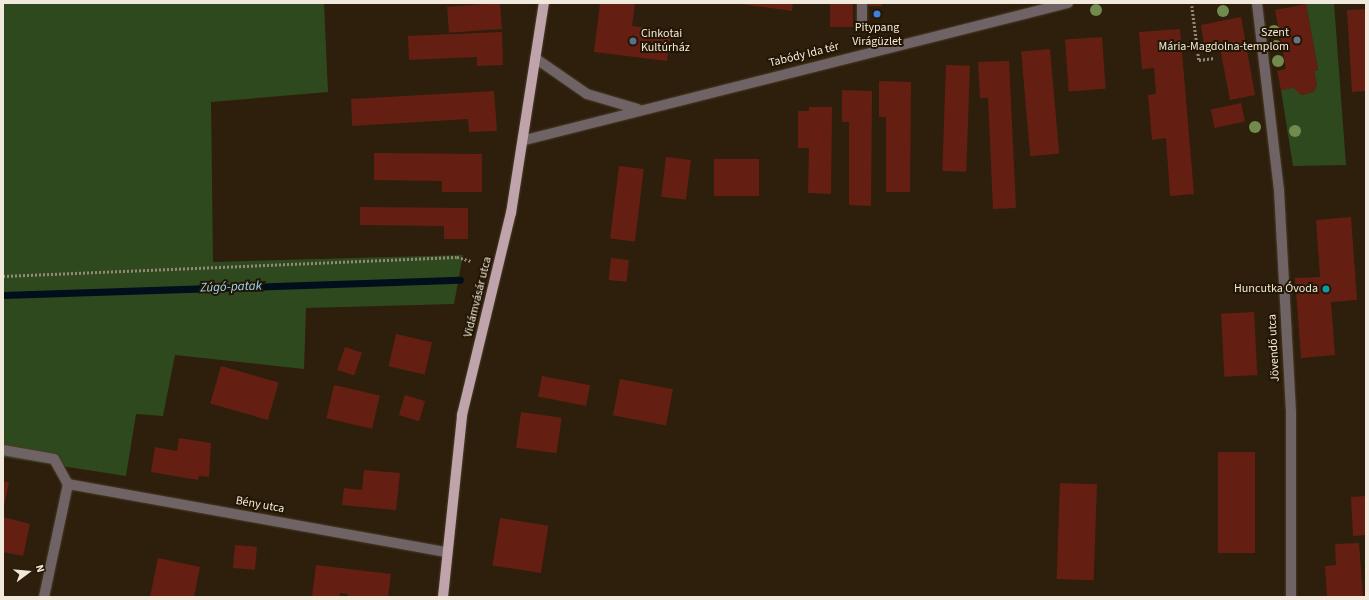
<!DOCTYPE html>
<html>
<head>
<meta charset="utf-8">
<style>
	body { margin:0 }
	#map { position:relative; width:1369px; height:600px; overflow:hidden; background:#2d1f0b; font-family:"Source Sans 3",sans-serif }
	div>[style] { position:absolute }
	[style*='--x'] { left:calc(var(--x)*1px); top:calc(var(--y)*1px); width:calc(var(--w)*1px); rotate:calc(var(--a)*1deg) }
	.green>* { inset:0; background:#2f491e }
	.stream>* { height:7px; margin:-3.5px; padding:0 3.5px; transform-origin:3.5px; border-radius:3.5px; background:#000f1b }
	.building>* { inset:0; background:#651f12; transform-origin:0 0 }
	.path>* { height:2.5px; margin-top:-1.25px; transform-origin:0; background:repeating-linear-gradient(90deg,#948979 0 2px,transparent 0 4px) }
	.roads { filter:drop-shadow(0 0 1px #493b28) drop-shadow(0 0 1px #493b28) }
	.minor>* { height:10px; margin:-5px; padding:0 5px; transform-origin:5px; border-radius:5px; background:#706366 }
	.major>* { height:10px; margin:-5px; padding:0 5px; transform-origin:5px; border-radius:5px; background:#c0a4ab }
	.trees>* { width:12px; height:12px; margin:-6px; border-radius:50%; background:#718b4f }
	.dots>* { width:11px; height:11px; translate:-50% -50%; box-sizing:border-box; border:2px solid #231603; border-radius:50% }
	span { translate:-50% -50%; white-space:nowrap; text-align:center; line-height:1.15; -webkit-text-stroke:4px #231603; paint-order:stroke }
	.poi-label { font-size:12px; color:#f2e9dd }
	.right { translate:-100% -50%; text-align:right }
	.left { translate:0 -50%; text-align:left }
	.street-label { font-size:12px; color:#f2e9dd }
	.water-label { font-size:13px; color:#9cdcfe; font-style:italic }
	.frame { position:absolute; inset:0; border:4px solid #f2e9dd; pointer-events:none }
	.north { position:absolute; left:8px; top:552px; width:40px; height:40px; -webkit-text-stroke:3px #231603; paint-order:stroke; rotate:74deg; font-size:11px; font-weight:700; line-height:16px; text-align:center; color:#f2e9dd }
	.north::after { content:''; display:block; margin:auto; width:14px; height:18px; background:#f2e9dd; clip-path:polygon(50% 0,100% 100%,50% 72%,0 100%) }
</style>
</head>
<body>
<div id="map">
	<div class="green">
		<div style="clip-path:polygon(3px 3px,324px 3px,328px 92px,211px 102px,213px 262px,463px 255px,454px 304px,306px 308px,304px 369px,175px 355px,163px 416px,136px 414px,126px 476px,3px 457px)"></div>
		<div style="clip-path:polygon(1334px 3px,1346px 165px,1293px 166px,1281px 90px,1294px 87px,1301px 95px,1313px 92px,1317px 86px,1314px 71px,1318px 70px,1306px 4px)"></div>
	</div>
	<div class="stream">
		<div style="--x:3;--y:295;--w:457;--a:-1.9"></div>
	</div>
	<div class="building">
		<div style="left:500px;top:3px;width:26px;height:53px;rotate:86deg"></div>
		<div style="clip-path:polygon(600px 3px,635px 3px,632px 26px,671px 31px,667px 61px,594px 52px)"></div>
		<div style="clip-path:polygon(734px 3px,793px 3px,792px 11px)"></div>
		<div style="left:830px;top:3px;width:23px;height:24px"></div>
		<div style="left:867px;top:3px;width:15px;height:3px"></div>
		<div style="clip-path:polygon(1306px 4px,1318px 70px,1314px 71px,1317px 86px,1313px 92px,1301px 95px,1294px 88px,1281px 90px,1277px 71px,1286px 69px,1275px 10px)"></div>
		<div style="clip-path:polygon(1366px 9px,1366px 91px,1352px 92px,1347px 10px)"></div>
		<div style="clip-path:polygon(1241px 17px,1255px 95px,1230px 100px,1220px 48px,1205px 50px,1201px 25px)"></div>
		<div style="clip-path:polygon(1180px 29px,1194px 194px,1170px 196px,1166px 138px,1152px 140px,1148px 95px,1156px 94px,1154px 68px,1142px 69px,1139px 32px)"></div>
		<div style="clip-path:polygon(502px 32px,503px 65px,477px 66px,477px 57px,409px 60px,408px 36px)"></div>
		<div style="left:1102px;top:37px;width:52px;height:37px;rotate:86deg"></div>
		<div style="left:1050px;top:49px;width:105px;height:29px;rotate:85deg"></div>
		<div style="clip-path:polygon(1009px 61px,1016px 208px,993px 209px,988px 98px,980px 98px,978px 62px)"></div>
		<div style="left:946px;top:65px;width:24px;height:106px;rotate:2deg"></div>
		<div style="clip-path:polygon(879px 81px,911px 82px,910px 192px,886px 192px,886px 117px,879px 117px)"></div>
		<div style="clip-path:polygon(842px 90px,872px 91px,871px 206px,849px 205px,849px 122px,842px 122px)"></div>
		<div style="clip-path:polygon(494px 91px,497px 131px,469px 132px,468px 119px,352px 126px,351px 99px)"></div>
		<div style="left:1241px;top:103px;width:19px;height:31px;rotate:78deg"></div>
		<div style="clip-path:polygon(809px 107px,832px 107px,831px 194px,808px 193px,809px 148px,798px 148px,798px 111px,809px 111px)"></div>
		<div style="clip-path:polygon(374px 153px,482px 154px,482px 192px,442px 192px,442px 181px,374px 180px)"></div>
		<div style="left:666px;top:157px;width:25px;height:40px;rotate:7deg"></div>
		<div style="left:714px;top:159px;width:45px;height:37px"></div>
		<div style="left:619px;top:166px;width:25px;height:73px;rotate:7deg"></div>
		<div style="clip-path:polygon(360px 207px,468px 208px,468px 239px,444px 239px,444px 226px,360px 225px)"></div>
		<div style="clip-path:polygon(1351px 217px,1357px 300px,1331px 302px,1335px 355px,1301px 358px,1295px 278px,1320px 277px,1316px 220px)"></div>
		<div style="left:611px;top:258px;width:18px;height:22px;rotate:6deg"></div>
		<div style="left:1254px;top:312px;width:63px;height:33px;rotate:87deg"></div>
		<div style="left:396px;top:334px;width:37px;height:33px;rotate:13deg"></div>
		<div style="left:345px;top:347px;width:18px;height:24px;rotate:19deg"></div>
		<div style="left:221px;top:366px;width:60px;height:39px;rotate:16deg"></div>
		<div style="left:542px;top:376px;width:49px;height:21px;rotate:11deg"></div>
		<div style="left:620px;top:379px;width:54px;height:37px;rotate:11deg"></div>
		<div style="left:334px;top:385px;width:47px;height:34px;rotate:13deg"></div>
		<div style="left:405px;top:395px;width:21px;height:21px;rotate:17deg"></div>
		<div style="left:521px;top:412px;width:41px;height:36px;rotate:8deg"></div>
		<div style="clip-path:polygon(179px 438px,211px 443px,209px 477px,199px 476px,198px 480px,151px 472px,155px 447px,177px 451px)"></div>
		<div style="left:1218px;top:452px;width:37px;height:101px"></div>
		<div style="clip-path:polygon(364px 470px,400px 473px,396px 510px,342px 505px,344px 488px,362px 490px)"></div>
		<div style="clip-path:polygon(3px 481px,9px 482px,4px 507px,3px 507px)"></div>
		<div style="left:1060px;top:483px;width:37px;height:96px;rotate:2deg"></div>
		<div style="clip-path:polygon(1366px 496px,1366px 535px,1353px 536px,1351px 497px)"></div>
		<div style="clip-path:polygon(3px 517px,30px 524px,23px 556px,3px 552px)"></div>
		<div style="left:500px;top:518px;width:49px;height:48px;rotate:9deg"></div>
		<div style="clip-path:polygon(1359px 543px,1363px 597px,1327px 597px,1325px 566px,1336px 565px,1335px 544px)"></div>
		<div style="left:235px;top:545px;width:22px;height:23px;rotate:5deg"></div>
		<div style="clip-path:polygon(158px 558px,200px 567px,194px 597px,150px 597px)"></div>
		<div style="clip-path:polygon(316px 565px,391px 574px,388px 597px,347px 597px,348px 594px,340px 593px,339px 597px,312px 597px)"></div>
	</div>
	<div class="path">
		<div style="--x:1192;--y:6;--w:54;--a:82.6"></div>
		<div style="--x:1199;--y:60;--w:16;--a:-7"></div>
		<div style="--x:3;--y:276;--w:454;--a:-2.4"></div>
		<div style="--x:457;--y:257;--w:15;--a:16"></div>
	</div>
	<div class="roads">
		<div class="minor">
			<div style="--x:862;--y:3;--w:19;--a:90"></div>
			<div style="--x:1257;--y:3;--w:188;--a:83.3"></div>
			<div style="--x:1279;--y:190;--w:224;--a:86.9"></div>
			<div style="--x:1291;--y:414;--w:183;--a:90"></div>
			<div style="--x:535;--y:58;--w:63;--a:34.7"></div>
			<div style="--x:587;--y:94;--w:53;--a:16.4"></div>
			<div style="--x:525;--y:140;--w:560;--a:-14.16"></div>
			<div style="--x:3;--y:450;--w:52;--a:10"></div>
			<div style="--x:54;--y:459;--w:29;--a:61"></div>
			<div style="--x:68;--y:484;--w:385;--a:10.2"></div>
			<div style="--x:44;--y:597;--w:116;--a:-78"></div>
		</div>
		<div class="major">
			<div style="--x:443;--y:597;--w:183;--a:-84"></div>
			<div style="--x:462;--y:415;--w:208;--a:-76.4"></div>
			<div style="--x:511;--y:213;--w:213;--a:-81.1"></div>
		</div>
	</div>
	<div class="trees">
		<div style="left:1096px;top:10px"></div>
		<div style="left:1223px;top:11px"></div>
		<div style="left:1274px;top:31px"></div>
		<div style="left:1276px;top:46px"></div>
		<div style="left:1278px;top:61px"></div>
		<div style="left:1255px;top:127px"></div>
		<div style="left:1295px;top:131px"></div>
	</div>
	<div class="dots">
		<div style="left:877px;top:14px;background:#3f7fe0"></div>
		<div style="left:1297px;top:40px;background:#6b7280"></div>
		<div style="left:633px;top:41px;background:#5c6f8a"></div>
		<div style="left:1326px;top:289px;background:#0f9aa8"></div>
	</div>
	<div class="poi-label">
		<span style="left:877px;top:35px">Pitypang<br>Virágüzlet</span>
		<span class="right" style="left:1289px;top:40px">Szent<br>Mária-Magdolna-templom</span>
		<span class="left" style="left:641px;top:41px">Cinkotai<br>Kultúrház</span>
		<span class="right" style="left:1318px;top:289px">Huncutka Óvoda</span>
	</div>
	<div class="street-label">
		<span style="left:804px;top:55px;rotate:-14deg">Tabódy Ida tér</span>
		<span style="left:478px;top:297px;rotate:-76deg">Vidámvásár utca</span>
		<span style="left:1274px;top:348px;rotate:-93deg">Jövendő utca</span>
		<span style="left:260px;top:505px;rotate:10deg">Bény utca</span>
	</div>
	<div class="water-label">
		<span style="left:231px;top:287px;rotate:-2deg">Zúgó-patak</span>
	</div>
	<div class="frame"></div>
	<div class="north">N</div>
</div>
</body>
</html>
